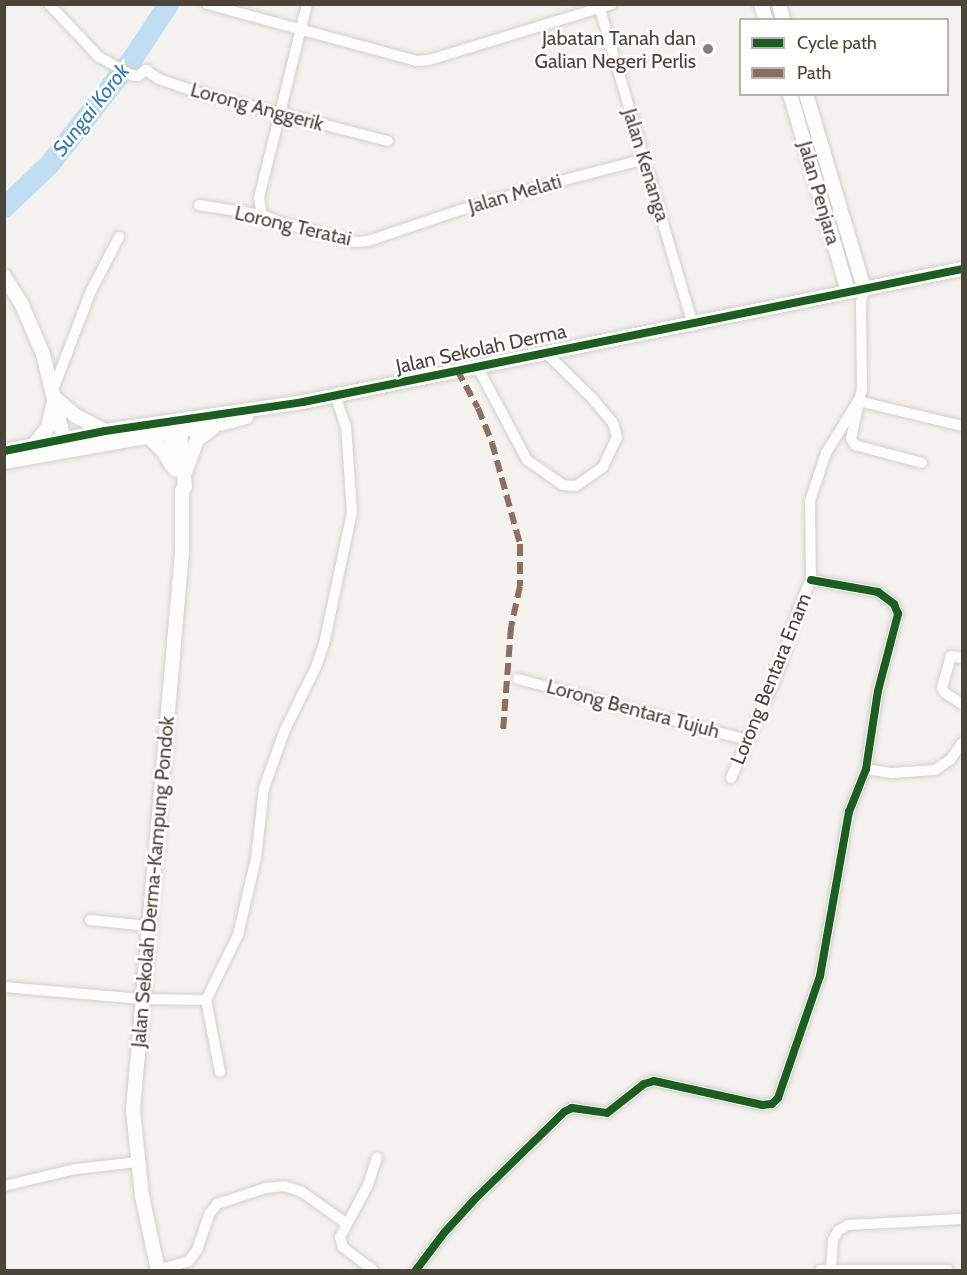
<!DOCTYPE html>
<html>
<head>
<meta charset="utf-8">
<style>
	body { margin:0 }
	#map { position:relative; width:967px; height:1275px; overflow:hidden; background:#f4f2ee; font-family:Cabin,sans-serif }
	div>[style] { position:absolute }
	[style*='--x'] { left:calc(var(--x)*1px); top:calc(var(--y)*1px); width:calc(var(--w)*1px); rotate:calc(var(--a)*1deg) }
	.river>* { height:21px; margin:-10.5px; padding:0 10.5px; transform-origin:10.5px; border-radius:10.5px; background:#c0ddf1 }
	.roads { filter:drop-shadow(0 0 2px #d2d0cb) drop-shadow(0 0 2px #d2d0cb) }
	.minor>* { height:10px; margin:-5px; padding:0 5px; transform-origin:5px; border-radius:5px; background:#fdfdfc }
	.tertiary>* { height:14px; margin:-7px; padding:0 7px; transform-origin:7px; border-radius:7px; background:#fdfdfc }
	.quiet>* { height:6px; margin-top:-3px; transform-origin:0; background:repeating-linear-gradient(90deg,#8d6e63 0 12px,transparent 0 18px) }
	.cycleway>* { height:8px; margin:-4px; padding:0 4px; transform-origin:4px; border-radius:4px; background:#1b5e20 }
	.dots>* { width:16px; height:16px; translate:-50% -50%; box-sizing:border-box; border:3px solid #fff; border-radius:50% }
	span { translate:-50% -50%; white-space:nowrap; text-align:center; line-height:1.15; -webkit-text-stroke:5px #fff; paint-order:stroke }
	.poi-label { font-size:20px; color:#4b4439 }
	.right { translate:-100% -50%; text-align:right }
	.street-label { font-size:20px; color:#4b4439 }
	.water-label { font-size:21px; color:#2e7ab2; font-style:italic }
	.frame { position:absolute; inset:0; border:6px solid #4b4439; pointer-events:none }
	.legend { position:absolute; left:739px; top:18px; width:210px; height:78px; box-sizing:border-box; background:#fff; border:2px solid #b7b4b0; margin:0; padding:8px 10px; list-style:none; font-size:18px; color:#4b4439 }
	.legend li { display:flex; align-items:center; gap:12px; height:30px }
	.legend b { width:30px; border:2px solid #b7b4b0 }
</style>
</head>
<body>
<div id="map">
	<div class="river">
		<div style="--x:4;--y:207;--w:62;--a:-43.7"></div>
		<div style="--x:49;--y:164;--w:136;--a:-51.9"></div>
		<div style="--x:133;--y:57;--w:64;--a:-56.6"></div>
	</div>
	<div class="roads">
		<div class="minor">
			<div style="--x:49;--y:4;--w:73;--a:46.7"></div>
			<div style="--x:99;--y:57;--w:38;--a:29"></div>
			<div style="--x:132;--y:75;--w:6;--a:9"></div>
			<div style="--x:138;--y:76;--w:10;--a:-37"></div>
			<div style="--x:146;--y:70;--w:16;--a:35"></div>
			<div style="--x:159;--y:79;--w:40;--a:18.9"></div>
			<div style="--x:197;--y:92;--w:197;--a:14.4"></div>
			<div style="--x:207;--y:4;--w:218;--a:15.2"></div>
			<div style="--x:417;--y:61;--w:12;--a:-5"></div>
			<div style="--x:429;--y:60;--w:191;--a:-17"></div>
			<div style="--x:600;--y:9;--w:326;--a:73.6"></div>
			<div style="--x:199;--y:205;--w:64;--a:9"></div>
			<div style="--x:262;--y:215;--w:22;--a:22"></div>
			<div style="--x:282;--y:223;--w:75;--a:14.6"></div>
			<div style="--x:355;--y:242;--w:13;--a:-4"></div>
			<div style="--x:368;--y:241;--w:91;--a:-18.6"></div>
			<div style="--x:454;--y:212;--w:115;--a:-16.2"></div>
			<div style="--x:564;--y:180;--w:85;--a:-14.4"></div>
			<div style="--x:262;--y:215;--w:17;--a:-100"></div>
			<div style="--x:259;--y:198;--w:200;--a:-76.1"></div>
			<div style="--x:864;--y:288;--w:16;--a:101"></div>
			<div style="--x:861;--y:304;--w:84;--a:89.3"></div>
			<div style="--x:862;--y:388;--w:52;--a:102.2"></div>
			<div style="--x:851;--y:439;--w:7;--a:56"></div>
			<div style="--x:855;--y:445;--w:69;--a:15"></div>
			<div style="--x:477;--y:366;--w:106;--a:62"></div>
			<div style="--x:527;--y:460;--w:44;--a:34.8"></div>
			<div style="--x:563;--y:485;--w:13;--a:4"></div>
			<div style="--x:576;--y:486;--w:33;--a:-35"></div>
			<div style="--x:603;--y:467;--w:33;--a:-65"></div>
			<div style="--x:617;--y:437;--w:15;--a:-106"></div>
			<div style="--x:613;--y:423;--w:35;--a:-130"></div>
			<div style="--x:590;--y:396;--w:63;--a:-135.6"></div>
			<div style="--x:53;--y:390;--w:106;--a:-69"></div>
			<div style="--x:91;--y:291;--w:61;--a:-62.6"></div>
			<div style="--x:858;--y:401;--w:107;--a:13.5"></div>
			<div style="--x:962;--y:658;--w:11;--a:-170"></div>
			<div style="--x:951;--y:656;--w:33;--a:106"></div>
			<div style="--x:942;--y:688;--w:6;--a:59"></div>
			<div style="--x:945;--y:693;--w:20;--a:33"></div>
			<div style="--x:518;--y:679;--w:238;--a:14.9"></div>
			<div style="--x:866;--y:769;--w:26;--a:9"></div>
			<div style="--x:892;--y:773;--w:43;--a:-4"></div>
			<div style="--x:935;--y:770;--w:18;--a:-34"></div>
			<div style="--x:950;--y:760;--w:21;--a:-55"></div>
			<div style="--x:731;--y:778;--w:116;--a:-66.1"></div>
			<div style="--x:778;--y:672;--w:65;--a:-72.1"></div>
			<div style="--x:798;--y:610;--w:33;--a:-67"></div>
			<div style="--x:811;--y:580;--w:79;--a:-90.7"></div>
			<div style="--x:810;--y:501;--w:51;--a:-71.6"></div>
			<div style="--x:826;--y:453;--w:61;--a:-58.4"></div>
			<div style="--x:90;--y:920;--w:58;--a:5.9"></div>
			<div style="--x:4;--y:987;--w:138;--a:5"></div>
			<div style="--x:141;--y:999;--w:65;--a:0.9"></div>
			<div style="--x:220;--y:1072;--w:73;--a:-101"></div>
			<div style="--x:206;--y:1000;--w:72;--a:-63.8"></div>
			<div style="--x:238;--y:935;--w:79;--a:-76.8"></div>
			<div style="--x:256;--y:858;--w:70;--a:-83.5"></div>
			<div style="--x:264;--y:788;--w:59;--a:-70.3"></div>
			<div style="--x:284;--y:732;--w:72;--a:-63.8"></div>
			<div style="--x:316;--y:667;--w:24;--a:-71"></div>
			<div style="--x:324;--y:644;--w:135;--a:-78"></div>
			<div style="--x:352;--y:512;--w:85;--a:-94"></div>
			<div style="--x:346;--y:427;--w:34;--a:-109"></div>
			<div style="--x:4;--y:1186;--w:74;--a:-13.3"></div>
			<div style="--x:76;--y:1169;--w:61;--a:-6.5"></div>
			<div style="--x:831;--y:1269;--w:29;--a:-86"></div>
			<div style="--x:833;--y:1240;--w:10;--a:-61"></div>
			<div style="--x:838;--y:1231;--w:12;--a:-31"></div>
			<div style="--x:848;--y:1225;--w:114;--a:-3"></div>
			<div style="--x:158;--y:1270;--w:32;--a:-16"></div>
			<div style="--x:189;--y:1261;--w:14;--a:-54"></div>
			<div style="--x:197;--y:1250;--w:39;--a:-71"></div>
			<div style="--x:210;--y:1213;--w:11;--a:-52"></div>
			<div style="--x:217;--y:1204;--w:52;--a:-18.1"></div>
			<div style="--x:266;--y:1188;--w:18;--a:-6"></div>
			<div style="--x:284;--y:1186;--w:19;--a:18"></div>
			<div style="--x:302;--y:1192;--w:55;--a:35.4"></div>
			<div style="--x:373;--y:1270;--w:38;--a:-143"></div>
			<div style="--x:343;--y:1247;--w:10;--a:-107"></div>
			<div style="--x:340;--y:1237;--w:59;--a:-61.7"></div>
			<div style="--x:368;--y:1185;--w:29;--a:-72"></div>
			<div style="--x:416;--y:1270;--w:46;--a:-52.9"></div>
			<div style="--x:444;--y:1233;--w:47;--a:-47.6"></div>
			<div style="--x:476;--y:1198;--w:123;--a:-44.3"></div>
			<div style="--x:564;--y:1112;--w:9;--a:-27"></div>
			<div style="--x:572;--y:1108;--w:35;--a:8"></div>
			<div style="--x:607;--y:1113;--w:47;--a:-38.1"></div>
			<div style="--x:644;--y:1084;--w:10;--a:-17"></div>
			<div style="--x:654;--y:1081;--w:111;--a:12.5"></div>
			<div style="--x:762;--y:1105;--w:10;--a:-6"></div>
			<div style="--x:772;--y:1104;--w:8;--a:-45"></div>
			<div style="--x:778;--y:1098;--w:129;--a:-71"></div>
			<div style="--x:820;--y:976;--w:167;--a:-80"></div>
			<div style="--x:849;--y:812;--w:46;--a:-68.4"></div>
			<div style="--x:866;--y:769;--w:79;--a:-81.3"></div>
			<div style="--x:878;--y:691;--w:80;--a:-75.4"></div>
			<div style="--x:898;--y:614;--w:11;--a:-112"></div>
			<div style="--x:894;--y:604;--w:20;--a:-143"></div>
			<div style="--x:878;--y:592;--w:68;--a:-169.8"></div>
			<div style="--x:820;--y:1270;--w:128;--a:0"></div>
		</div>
		<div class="tertiary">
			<div style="--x:761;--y:4;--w:17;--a:73"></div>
			<div style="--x:779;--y:4;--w:16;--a:76"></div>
			<div style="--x:790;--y:94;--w:205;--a:73.6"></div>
			<div style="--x:806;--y:94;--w:202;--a:73.4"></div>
			<div style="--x:4;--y:276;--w:34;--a:58"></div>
			<div style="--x:22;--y:305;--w:53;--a:66.8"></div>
			<div style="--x:43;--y:354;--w:97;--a:76.3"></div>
			<div style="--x:55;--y:398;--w:28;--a:41"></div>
			<div style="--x:76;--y:416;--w:33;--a:27"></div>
			<div style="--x:169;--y:423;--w:47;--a:82.7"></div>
			<div style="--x:149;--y:437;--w:20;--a:45"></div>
			<div style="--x:163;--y:451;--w:17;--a:59"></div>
			<div style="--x:34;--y:445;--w:23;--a:-52"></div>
			<div style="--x:48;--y:427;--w:26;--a:-77"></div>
			<div style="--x:4;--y:451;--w:103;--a:-11.2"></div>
			<div style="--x:105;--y:431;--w:200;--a:-8.3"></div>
			<div style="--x:303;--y:402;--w:672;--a:-11.41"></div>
			<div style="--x:4;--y:462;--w:219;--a:-10"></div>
			<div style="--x:220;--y:424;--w:27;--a:-15"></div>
			<div style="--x:186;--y:470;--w:32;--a:-70"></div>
			<div style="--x:197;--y:440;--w:20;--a:-37"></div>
			<div style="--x:158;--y:1270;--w:76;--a:-102.2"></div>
			<div style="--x:142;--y:1196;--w:86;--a:-96"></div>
			<div style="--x:133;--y:1110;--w:560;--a:-84.98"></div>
			<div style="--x:182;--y:552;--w:61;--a:-90"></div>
			<div style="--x:182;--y:491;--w:6;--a:-59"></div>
			<div style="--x:185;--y:486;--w:66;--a:-95.2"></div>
		</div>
	</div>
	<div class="quiet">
		<div style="--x:457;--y:370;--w:43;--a:61.1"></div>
		<div style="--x:478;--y:408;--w:38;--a:68"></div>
		<div style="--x:492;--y:443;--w:105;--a:74.5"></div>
		<div style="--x:520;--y:544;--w:42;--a:90"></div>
		<div style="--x:520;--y:586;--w:42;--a:102.4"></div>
		<div style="--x:511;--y:627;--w:103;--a:94.4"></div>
	</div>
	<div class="cycleway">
		<div style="--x:4;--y:451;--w:103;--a:-11.2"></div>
		<div style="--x:105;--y:431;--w:200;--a:-8.3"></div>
		<div style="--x:303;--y:402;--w:672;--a:-11.41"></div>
		<div style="--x:416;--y:1270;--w:46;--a:-52.9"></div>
		<div style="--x:444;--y:1233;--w:47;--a:-47.6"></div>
		<div style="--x:476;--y:1198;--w:123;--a:-44.3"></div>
		<div style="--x:564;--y:1112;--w:9;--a:-27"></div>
		<div style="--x:572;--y:1108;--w:35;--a:8"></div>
		<div style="--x:607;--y:1113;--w:47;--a:-38.1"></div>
		<div style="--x:644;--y:1084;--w:10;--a:-17"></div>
		<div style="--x:654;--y:1081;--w:111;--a:12.5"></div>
		<div style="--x:762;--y:1105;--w:10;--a:-6"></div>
		<div style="--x:772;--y:1104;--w:8;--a:-45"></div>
		<div style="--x:778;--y:1098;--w:129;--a:-71"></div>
		<div style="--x:820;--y:976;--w:167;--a:-80"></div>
		<div style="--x:849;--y:812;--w:46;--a:-68.4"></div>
		<div style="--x:866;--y:769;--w:79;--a:-81.3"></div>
		<div style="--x:878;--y:691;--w:80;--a:-75.4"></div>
		<div style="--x:898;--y:614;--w:11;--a:-112"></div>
		<div style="--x:894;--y:604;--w:20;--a:-143"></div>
		<div style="--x:878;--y:592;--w:68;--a:-169.8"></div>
	</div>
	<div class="dots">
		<div style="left:708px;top:49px;background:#868178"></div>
	</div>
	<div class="poi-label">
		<span class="right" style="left:696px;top:50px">Jabatan Tanah dan<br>Galian Negeri Perlis</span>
	</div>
	<div class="street-label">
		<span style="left:257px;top:107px;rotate:15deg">Lorong Anggerik</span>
		<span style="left:646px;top:165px;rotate:73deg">Jalan Kenanga</span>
		<span style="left:819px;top:193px;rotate:74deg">Jalan Penjara</span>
		<span style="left:515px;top:194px;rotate:-16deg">Jalan Melati</span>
		<span style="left:293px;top:226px;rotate:13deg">Lorong Teratai</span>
		<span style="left:481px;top:349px;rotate:-12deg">Jalan Sekolah Derma</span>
		<span style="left:771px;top:679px;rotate:-68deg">Lorong Bentara Enam</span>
		<span style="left:633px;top:709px;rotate:15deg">Lorong Bentara Tujuh</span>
		<span style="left:153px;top:882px;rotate:-85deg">Jalan Sekolah Derma-Kampung Pondok</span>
	</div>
	<div class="water-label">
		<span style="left:91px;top:110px;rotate:-52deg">Sungai Korok</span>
	</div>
	<div class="frame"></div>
	<ul class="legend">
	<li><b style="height:8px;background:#1b5e20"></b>Cycle path</li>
	<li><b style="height:8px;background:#8d6e63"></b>Path</li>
	</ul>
</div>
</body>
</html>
